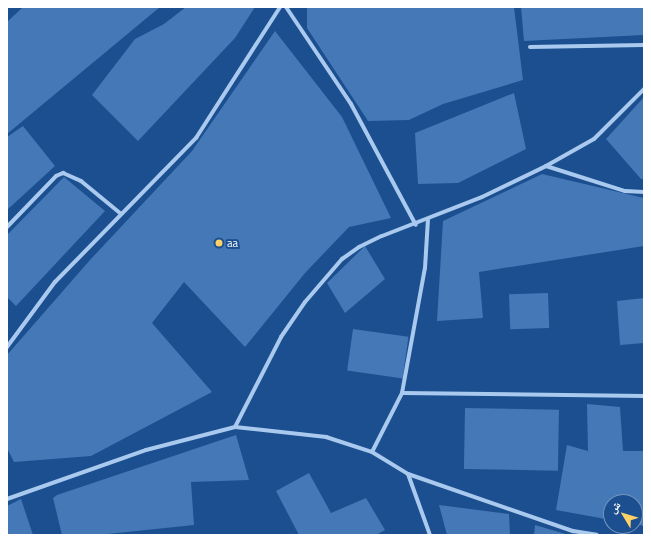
<!DOCTYPE html>
<html>
<head>
<meta charset="utf-8">
<style>
	body { margin:0 }
	#map { position:relative; width:651px; height:542px; overflow:hidden; background:#1b4f8f; font-family:"Titillium Web","Noto Naskh Arabic",sans-serif }
	div>[style] { position:absolute }
	[style*='--x'] { left:calc(var(--x)*1px); top:calc(var(--y)*1px); width:calc(var(--w)*1px); rotate:calc(var(--a)*1deg) }
	.building>* { inset:0; background:#4478b7; transform-origin:0 0 }
	.street>* { height:4px; margin:-2px; padding:0 2px; transform-origin:2px; border-radius:2px; background:#a9c9ee }
	.dots>* { width:11px; height:11px; translate:-50% -50%; box-sizing:border-box; border:2px solid #1b4f8f; border-radius:50% }
	span { translate:-50% -50%; white-space:nowrap; text-align:center; line-height:1.15; -webkit-text-stroke:4px #1b4f8f; paint-order:stroke }
	.poi-label { font-size:11px; color:#fff }
	.left { translate:0 -50%; text-align:left }
	.frame { position:absolute; inset:0; border:8px solid #fff; pointer-events:none }
	.north { position:absolute; left:603px; top:494px; width:40px; height:40px; box-sizing:border-box; background:#1b4f8f; border:1px solid #7695bc; border-radius:50%; rotate:308deg; font-size:11px; font-weight:700; line-height:16px; text-align:center; color:#fff }
	.north::after { content:''; display:block; margin:auto; width:14px; height:18px; background:#ffd166; clip-path:polygon(50% 0,100% 100%,50% 72%,0 100%) }
</style>
</head>
<body>
<div id="map">
	<div class="building">
		<div style="clip-path:polygon(23px 7px,160px 7px,7px 134px,7px 22px)"></div>
		<div style="clip-path:polygon(186px 7px,255px 7px,235px 38px,138px 141px,92px 95px,135px 39px,164px 24px)"></div>
		<div style="clip-path:polygon(307px 7px,514px 7px,523px 80px,443px 104px,409px 120px,368px 121px,307px 28px)"></div>
		<div style="clip-path:polygon(521px 7px,644px 7px,644px 35px,524px 41px)"></div>
		<div style="clip-path:polygon(275px 31px,342px 117px,391px 218px,349px 227px,305px 273px,245px 347px,184px 282px,152px 323px,212px 392px,91px 456px,14px 462px,7px 448px,7px 355px,90px 260px,192px 151px)"></div>
		<div style="clip-path:polygon(514px 93px,526px 149px,458px 183px,418px 184px,415px 133px)"></div>
		<div style="clip-path:polygon(644px 97px,644px 179px,641px 179px,606px 139px)"></div>
		<div style="clip-path:polygon(23px 126px,55px 166px,7px 210px,7px 137px)"></div>
		<div style="clip-path:polygon(542px 174px,644px 198px,644px 246px,479px 272px,483px 318px,437px 321px,443px 221px)"></div>
		<div style="clip-path:polygon(64px 177px,105px 211px,16px 306px,7px 297px,7px 235px)"></div>
		<div style="clip-path:polygon(365px 246px,385px 279px,345px 313px,327px 283px)"></div>
		<div style="left:548px;top:293px;width:35px;height:39px;rotate:88deg"></div>
		<div style="clip-path:polygon(644px 298px,644px 343px,620px 345px,617px 301px)"></div>
		<div style="left:353px;top:329px;width:56px;height:42px;rotate:8deg"></div>
		<div style="clip-path:polygon(587px 404px,620px 407px,623px 451px,644px 451px,644px 526px,635px 524px,635px 502px,611px 502px,611px 520px,556px 510px,567px 445px,588px 451px)"></div>
		<div style="left:465px;top:408px;width:94px;height:61px;rotate:1deg"></div>
		<div style="clip-path:polygon(236px 435px,249px 480px,191px 482px,194px 525px,98px 535px,62px 535px,53px 498px,57px 495px)"></div>
		<div style="clip-path:polygon(309px 473px,331px 513px,366px 498px,385px 530px,376px 535px,299px 535px,276px 491px)"></div>
		<div style="clip-path:polygon(21px 499px,33px 535px,7px 535px,7px 506px)"></div>
		<div style="clip-path:polygon(439px 505px,509px 514px,510px 535px,447px 535px)"></div>
		<div style="clip-path:polygon(535px 525px,569px 535px,534px 535px)"></div>
	</div>
	<div class="street">
		<div style="--x:286;--y:7;--w:117;--a:56.2"></div>
		<div style="--x:351;--y:104;--w:137;--a:61.8"></div>
		<div style="--x:530;--y:47;--w:114;--a:-1"></div>
		<div style="--x:546;--y:166;--w:83;--a:17.6"></div>
		<div style="--x:625;--y:191;--w:19;--a:3"></div>
		<div style="--x:7;--y:227;--w:71;--a:-46.1"></div>
		<div style="--x:56;--y:176;--w:8;--a:-23"></div>
		<div style="--x:63;--y:173;--w:20;--a:24"></div>
		<div style="--x:81;--y:181;--w:50;--a:39.4"></div>
		<div style="--x:7;--y:347;--w:81;--a:-53.6"></div>
		<div style="--x:55;--y:282;--w:202;--a:-45.6"></div>
		<div style="--x:196;--y:138;--w:156;--a:-57.3"></div>
		<div style="--x:402;--y:393;--w:242;--a:0.7"></div>
		<div style="--x:235;--y:427;--w:101;--a:-62.9"></div>
		<div style="--x:281;--y:337;--w:42;--a:-55.6"></div>
		<div style="--x:305;--y:302;--w:57;--a:-49.3"></div>
		<div style="--x:342;--y:259;--w:21;--a:-35"></div>
		<div style="--x:359;--y:247;--w:25;--a:-26"></div>
		<div style="--x:382;--y:236;--w:107;--a:-21.3"></div>
		<div style="--x:482;--y:197;--w:71;--a:-25.8"></div>
		<div style="--x:546;--y:166;--w:55;--a:-29.4"></div>
		<div style="--x:594;--y:139;--w:71;--a:-45"></div>
		<div style="--x:372;--y:452;--w:66;--a:-63"></div>
		<div style="--x:402;--y:393;--w:127;--a:-79.6"></div>
		<div style="--x:425;--y:268;--w:49;--a:-86.5"></div>
		<div style="--x:408;--y:474;--w:65;--a:70.2"></div>
		<div style="--x:7;--y:499;--w:147;--a:-19.4"></div>
		<div style="--x:146;--y:450;--w:92;--a:-14.5"></div>
		<div style="--x:235;--y:427;--w:92;--a:6.3"></div>
		<div style="--x:326;--y:437;--w:48;--a:18.1"></div>
		<div style="--x:372;--y:452;--w:42;--a:31.4"></div>
		<div style="--x:408;--y:474;--w:175;--a:19.1"></div>
		<div style="--x:573;--y:531;--w:24;--a:9"></div>
	</div>
	<div class="dots">
		<div style="left:219px;top:243px;background:#ffd166"></div>
	</div>
	<div class="poi-label">
		<span class="left" style="left:227px;top:243px">aa</span>
	</div>
	<div class="frame"></div>
	<div class="north">ش</div>
</div>
</body>
</html>
